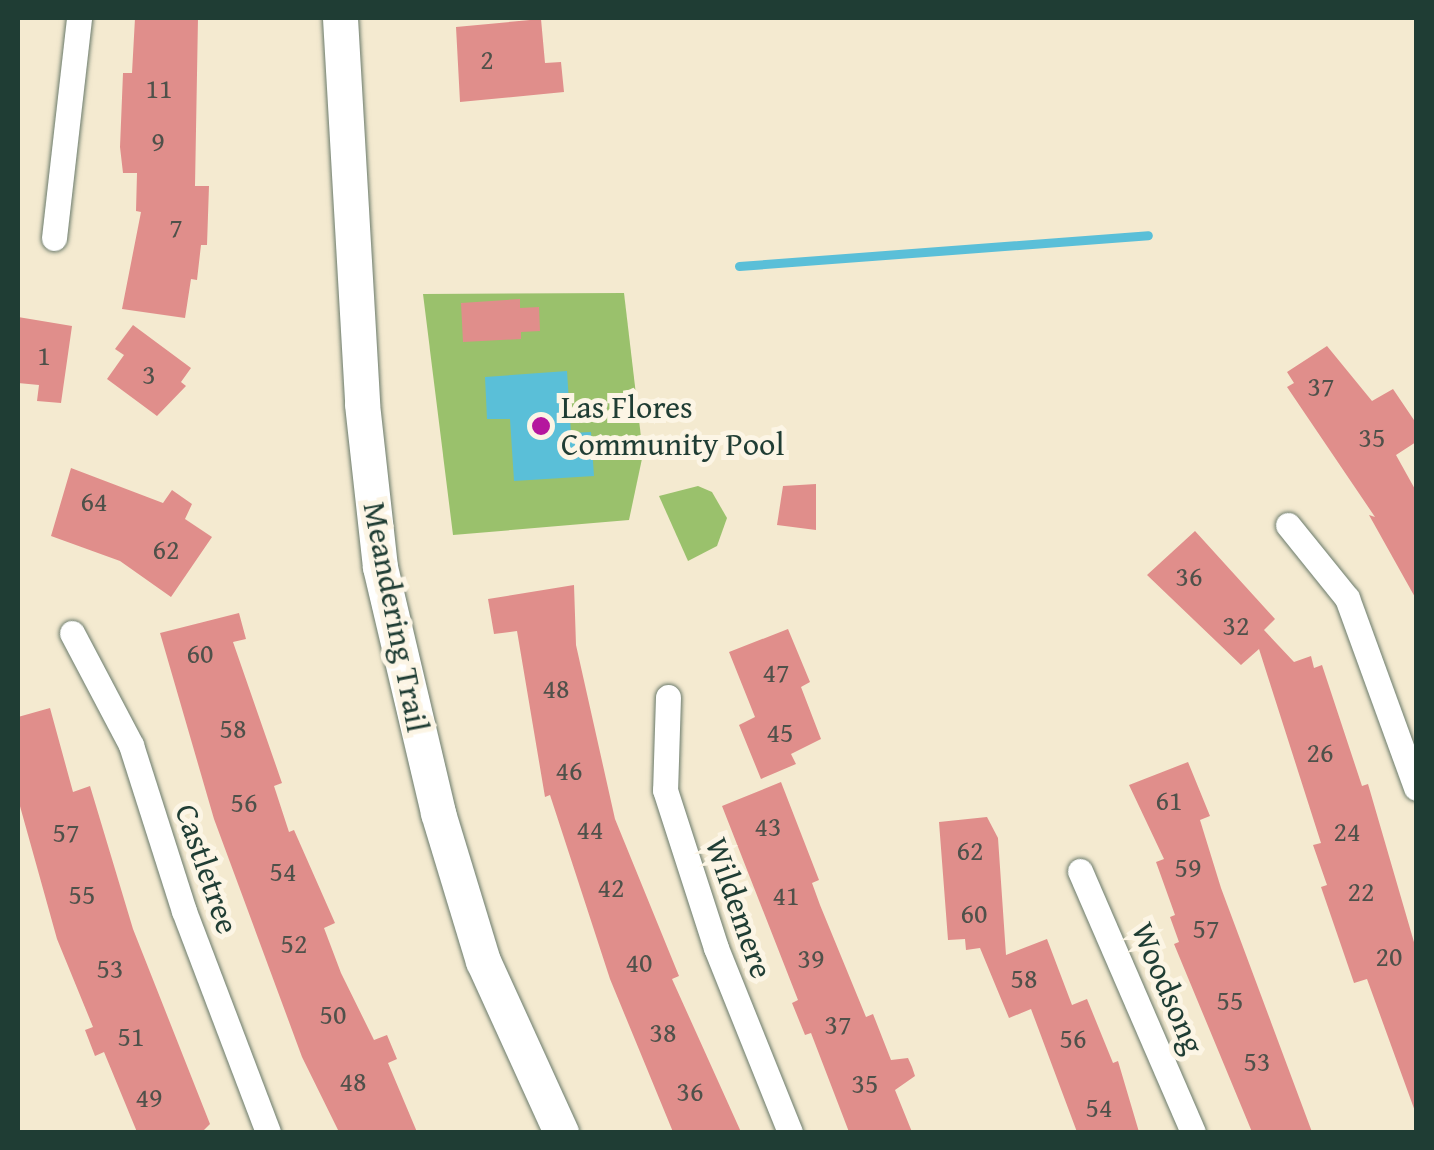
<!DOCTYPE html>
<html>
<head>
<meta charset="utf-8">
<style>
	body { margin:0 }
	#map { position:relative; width:1434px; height:1150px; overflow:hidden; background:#f4ead0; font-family:"Gentium Book Plus",serif }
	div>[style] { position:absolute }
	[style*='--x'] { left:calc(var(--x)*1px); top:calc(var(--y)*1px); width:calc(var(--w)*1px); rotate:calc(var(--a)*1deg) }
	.green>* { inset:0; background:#9ac16c }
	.water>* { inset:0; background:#5abfd8 }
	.stream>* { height:9px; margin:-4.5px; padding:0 4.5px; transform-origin:4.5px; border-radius:4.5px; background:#5abfd8 }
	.building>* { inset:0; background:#e08e8b }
	.roads { filter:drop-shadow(0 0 2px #6a7a6b) drop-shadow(0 0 2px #6a7a6b) }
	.street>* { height:25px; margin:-12.5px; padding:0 12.5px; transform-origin:12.5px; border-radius:12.5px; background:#fff }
	.secondary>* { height:35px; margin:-17.5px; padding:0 17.5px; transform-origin:17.5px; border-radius:17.5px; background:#fff }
	.dots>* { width:28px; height:28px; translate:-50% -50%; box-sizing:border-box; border:5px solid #fcf5e5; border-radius:50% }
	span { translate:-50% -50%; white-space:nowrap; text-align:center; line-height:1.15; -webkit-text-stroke:10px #fcf5e5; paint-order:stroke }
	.number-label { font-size:28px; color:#4f514a }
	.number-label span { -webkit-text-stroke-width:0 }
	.poi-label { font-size:32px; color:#1f3d34 }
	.left { translate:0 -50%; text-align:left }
	.street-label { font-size:32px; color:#1f3d34 }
	.frame { position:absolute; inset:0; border:20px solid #1f3d34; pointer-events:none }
</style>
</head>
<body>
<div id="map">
	<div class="green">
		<div style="clip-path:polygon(624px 293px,643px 454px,629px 520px,453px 535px,423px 294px)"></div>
		<div style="clip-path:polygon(698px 486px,712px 492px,727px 518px,717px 546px,688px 561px,659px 496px)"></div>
	</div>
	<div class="water">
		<div style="clip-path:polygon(567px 371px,571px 433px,591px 432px,594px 476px,514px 481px,510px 419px,487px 419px,485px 377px)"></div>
	</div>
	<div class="stream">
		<div style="--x:739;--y:266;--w:410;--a:-4.3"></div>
	</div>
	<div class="building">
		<div style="clip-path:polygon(135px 18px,198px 18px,195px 186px,209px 186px,207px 245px,201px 245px,197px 280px,191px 279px,185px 318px,122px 309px,141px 212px,136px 211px,137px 173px,123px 173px,120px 147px,123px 73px,132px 73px)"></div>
		<div style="clip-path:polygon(541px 19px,545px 63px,561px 62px,564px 92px,460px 102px,456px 27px)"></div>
		<div style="clip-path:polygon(520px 299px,520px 308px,539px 307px,540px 331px,521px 332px,521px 339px,463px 342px,461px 303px)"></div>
		<div style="clip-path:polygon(18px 317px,72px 326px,61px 403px,37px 401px,39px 385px,18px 383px)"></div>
		<div style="clip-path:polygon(133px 325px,191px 368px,181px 382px,186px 386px,157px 416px,107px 379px,124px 355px,115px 349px)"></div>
		<div style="clip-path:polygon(1327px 346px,1372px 401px,1393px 389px,1416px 423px,1416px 442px,1396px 455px,1416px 491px,1416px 599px,1369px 515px,1375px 517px,1287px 387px,1294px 383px,1287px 372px)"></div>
		<div style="clip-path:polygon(71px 468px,163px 503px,172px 490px,192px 504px,185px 519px,212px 537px,171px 597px,120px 561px,51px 536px)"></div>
		<div style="clip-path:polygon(816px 484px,816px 530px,777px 525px,783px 486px)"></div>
		<div style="clip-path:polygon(1195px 531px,1275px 619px,1264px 630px,1294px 662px,1311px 656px,1314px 668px,1322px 665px,1362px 786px,1368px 784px,1416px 949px,1416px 1114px,1367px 979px,1354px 983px,1321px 887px,1327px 885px,1313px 845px,1321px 843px,1259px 649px,1241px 665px,1147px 575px)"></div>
		<div style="clip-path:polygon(574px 585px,576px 645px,615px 819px,679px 976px,672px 979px,741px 1132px,673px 1132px,610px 979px,550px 795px,545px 797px,517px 631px,494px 634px,488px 599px)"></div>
		<div style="clip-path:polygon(239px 613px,246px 639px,233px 642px,282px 783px,274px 786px,289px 832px,294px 830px,335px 923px,324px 928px,341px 973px,374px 1040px,387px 1035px,397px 1059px,388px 1063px,417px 1132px,339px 1132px,302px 1057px,214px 819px,160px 633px)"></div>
		<div style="clip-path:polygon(788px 629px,810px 682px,801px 687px,821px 739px,791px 754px,796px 764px,761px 779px,739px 725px,755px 717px,729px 652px)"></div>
		<div style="clip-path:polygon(50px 708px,73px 792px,90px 786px,133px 929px,210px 1124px,202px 1132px,137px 1132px,104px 1052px,95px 1056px,85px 1030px,93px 1027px,57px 939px,18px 799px,18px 717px)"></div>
		<div style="clip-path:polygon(1188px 762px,1210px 816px,1200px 820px,1221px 888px,1312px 1132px,1252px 1132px,1174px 944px,1179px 942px,1170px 917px,1175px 915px,1156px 862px,1164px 859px,1129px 785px)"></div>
		<div style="clip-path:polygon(781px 782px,819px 880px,812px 883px,820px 905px,866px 1017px,873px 1014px,891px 1060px,908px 1058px,912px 1067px,915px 1076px,895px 1090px,912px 1132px,849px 1132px,811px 1033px,805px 1035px,792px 1003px,798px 1000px,722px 806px)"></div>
		<div style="clip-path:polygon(987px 817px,998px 838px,1006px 955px,1047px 939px,1072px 1005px,1087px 999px,1113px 1063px,1118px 1061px,1139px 1132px,1077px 1132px,1031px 1009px,1009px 1018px,980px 948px,966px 950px,965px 939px,948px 940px,939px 822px)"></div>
	</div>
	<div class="roads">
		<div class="street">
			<div style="--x:54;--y:238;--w:221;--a:-83.5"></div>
			<div style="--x:1288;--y:525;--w:94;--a:51.1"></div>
			<div style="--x:1347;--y:598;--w:202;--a:70"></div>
			<div style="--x:72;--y:633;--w:127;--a:62.2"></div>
			<div style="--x:131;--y:745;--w:174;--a:72.3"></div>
			<div style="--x:184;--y:911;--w:236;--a:69.2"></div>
			<div style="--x:668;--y:697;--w:93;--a:91.8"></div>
			<div style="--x:665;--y:790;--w:166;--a:72.1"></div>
			<div style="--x:716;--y:948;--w:198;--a:68.1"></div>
			<div style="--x:1080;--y:871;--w:284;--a:66.6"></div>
		</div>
		<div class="secondary">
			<div style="--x:340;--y:18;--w:387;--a:86.7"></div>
			<div style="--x:362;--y:404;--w:164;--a:83.7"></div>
			<div style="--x:380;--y:567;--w:253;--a:76.7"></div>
			<div style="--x:438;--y:813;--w:155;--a:73.1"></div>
			<div style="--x:483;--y:961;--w:188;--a:65.5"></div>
		</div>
	</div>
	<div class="dots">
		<div style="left:541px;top:426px;background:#b5179e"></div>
	</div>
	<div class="number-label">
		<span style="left:487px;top:59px">2</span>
		<span style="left:159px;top:88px">11</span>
		<span style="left:158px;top:141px">9</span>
		<span style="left:176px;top:227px">7</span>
		<span style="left:44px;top:355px">1</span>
		<span style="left:149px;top:374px">3</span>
		<span style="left:1321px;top:386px">37</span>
		<span style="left:1372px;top:437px">35</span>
		<span style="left:94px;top:501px">64</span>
		<span style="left:166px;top:549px">62</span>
		<span style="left:1189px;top:576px">36</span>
		<span style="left:1236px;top:625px">32</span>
		<span style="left:200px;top:653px">60</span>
		<span style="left:776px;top:672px">47</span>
		<span style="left:556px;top:688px">48</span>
		<span style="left:233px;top:728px">58</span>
		<span style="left:780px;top:732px">45</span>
		<span style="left:1320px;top:752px">26</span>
		<span style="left:569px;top:770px">46</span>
		<span style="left:1169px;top:800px">61</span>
		<span style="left:244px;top:802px">56</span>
		<span style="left:768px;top:826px">43</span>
		<span style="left:590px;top:829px">44</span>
		<span style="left:1347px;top:831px">24</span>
		<span style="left:66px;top:832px">57</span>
		<span style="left:970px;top:850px">62</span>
		<span style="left:1188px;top:867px">59</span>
		<span style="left:283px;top:871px">54</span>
		<span style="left:611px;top:887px">42</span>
		<span style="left:1361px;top:891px">22</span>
		<span style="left:82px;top:894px">55</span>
		<span style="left:786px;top:895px">41</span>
		<span style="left:974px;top:913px">60</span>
		<span style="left:1206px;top:928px">57</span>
		<span style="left:294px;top:943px">52</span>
		<span style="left:1389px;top:956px">20</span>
		<span style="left:811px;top:958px">39</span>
		<span style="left:639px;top:962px">40</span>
		<span style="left:110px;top:968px">53</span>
		<span style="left:1024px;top:978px">58</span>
		<span style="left:1230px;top:1000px">55</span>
		<span style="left:333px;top:1014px">50</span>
		<span style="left:838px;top:1024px">37</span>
		<span style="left:663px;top:1032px">38</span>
		<span style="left:131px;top:1036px">51</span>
		<span style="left:1073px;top:1038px">56</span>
		<span style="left:1257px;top:1061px">53</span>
		<span style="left:353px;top:1081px">48</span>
		<span style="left:865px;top:1083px">35</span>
		<span style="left:690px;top:1091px">36</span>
		<span style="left:149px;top:1097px">49</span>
		<span style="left:1099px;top:1107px">54</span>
	</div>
	<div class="poi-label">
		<span class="left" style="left:561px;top:426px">Las Flores<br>Community Pool</span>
	</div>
	<div class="street-label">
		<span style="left:396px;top:617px;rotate:79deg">Meandering Trail</span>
		<span style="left:207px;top:869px;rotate:71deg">Castletree</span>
		<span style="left:739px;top:908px;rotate:71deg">Wildemere</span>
		<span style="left:1168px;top:988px;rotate:67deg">Woodsong</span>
	</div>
	<div class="frame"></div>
</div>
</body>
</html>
